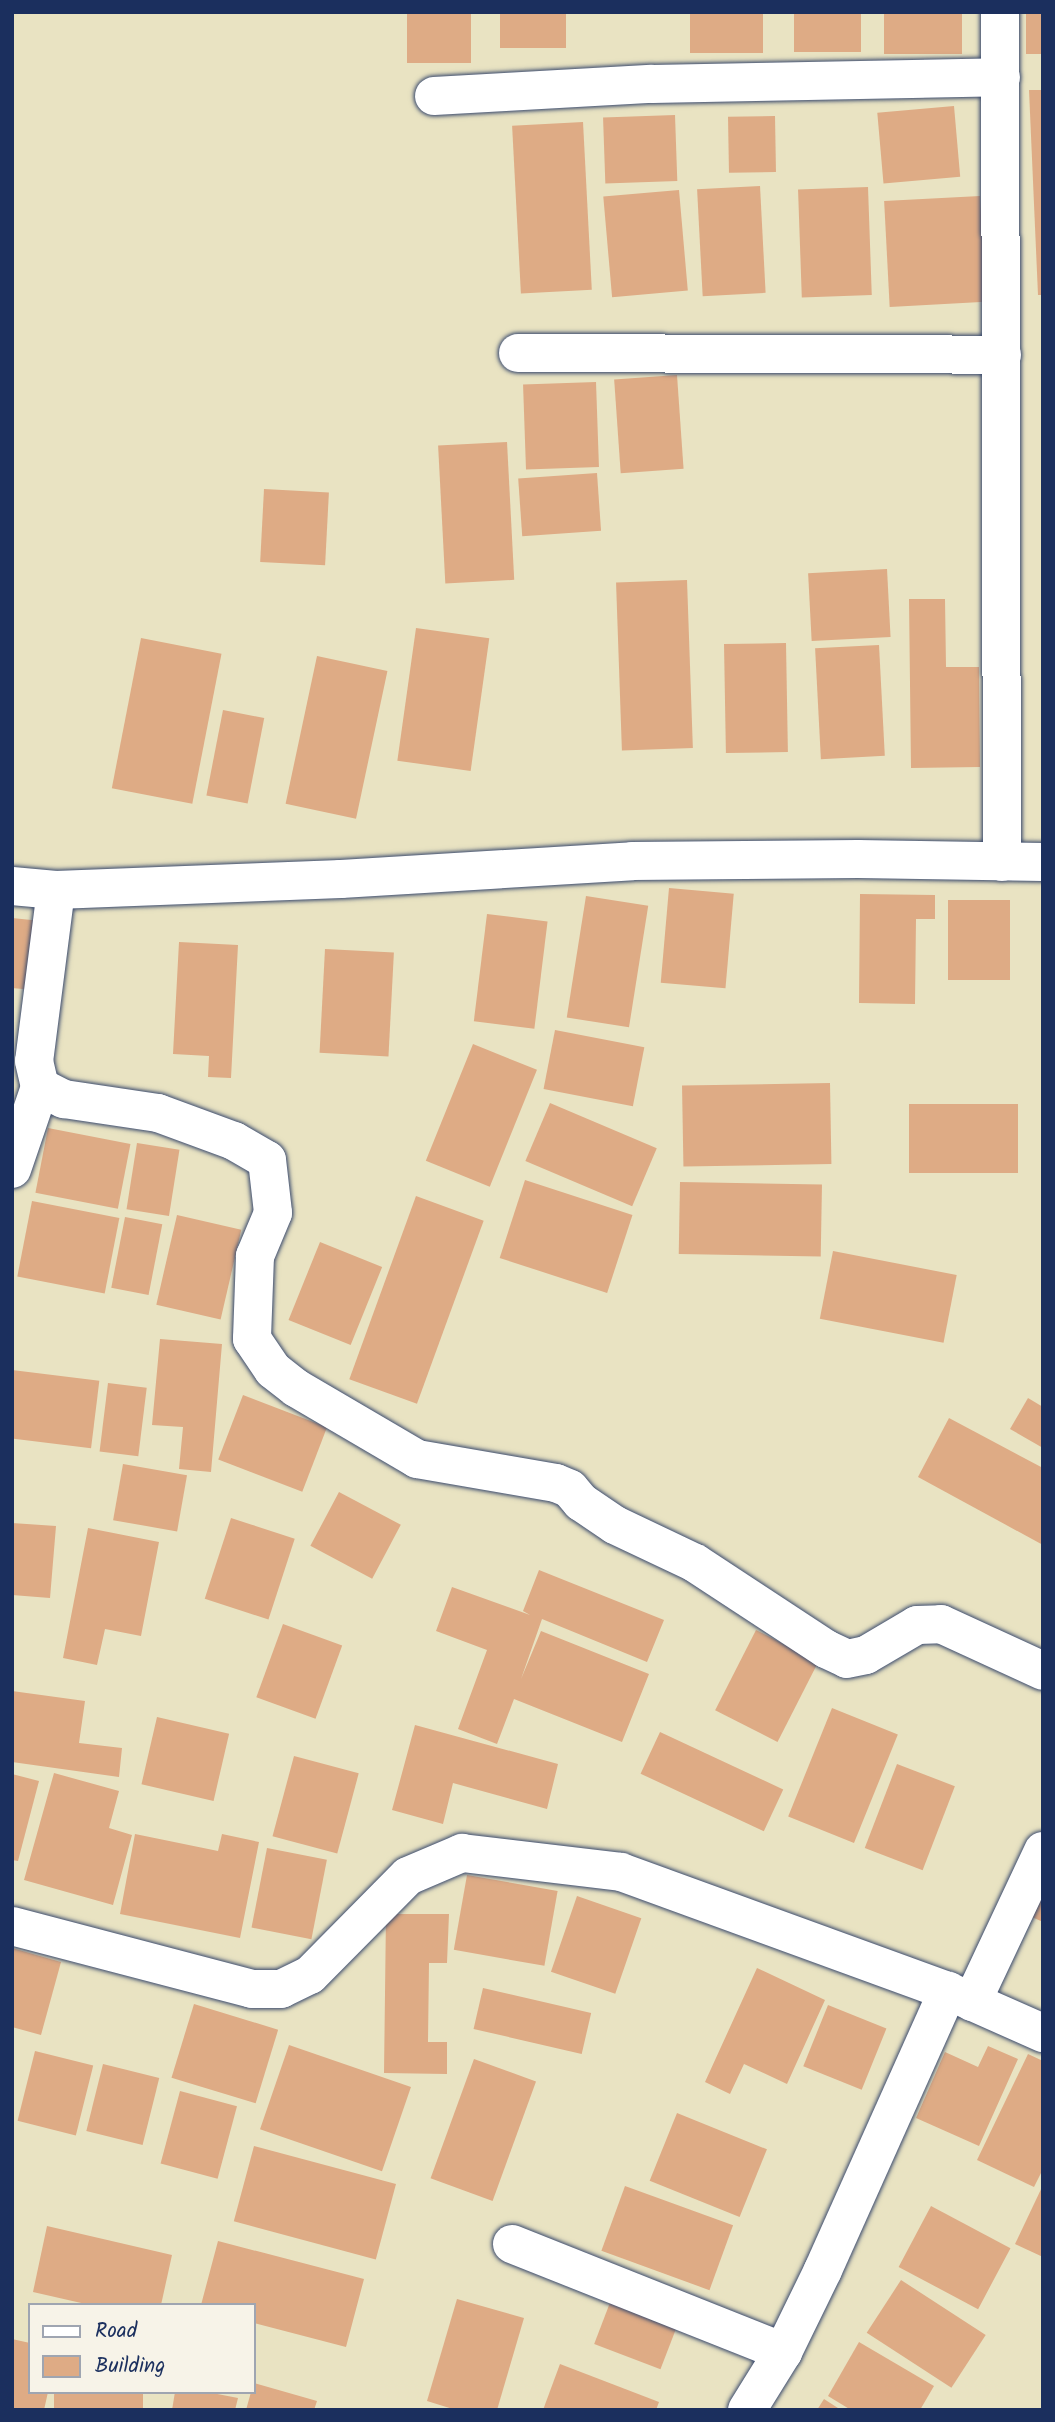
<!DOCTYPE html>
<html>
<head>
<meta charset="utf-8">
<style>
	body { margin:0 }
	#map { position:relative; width:1055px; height:2422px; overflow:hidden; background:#e9e3c2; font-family:Kalam,sans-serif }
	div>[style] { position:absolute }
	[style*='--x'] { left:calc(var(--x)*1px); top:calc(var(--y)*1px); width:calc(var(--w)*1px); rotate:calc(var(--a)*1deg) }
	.building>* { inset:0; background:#deab85; transform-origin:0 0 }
	.roads { filter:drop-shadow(0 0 2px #3a4a6d) drop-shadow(0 0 2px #3a4a6d) }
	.minor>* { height:38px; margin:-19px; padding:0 19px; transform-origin:19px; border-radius:19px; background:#fff }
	span { translate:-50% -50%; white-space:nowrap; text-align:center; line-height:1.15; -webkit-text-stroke:7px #f7f3e8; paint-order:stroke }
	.frame { position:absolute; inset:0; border:14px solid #1b2f5e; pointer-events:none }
	.legend { position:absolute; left:28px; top:2303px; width:228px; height:91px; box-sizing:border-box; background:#f7f3e8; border:2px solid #9fa5b1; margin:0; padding:9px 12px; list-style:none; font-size:21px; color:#1b2f5e }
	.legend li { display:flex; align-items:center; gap:14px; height:35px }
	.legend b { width:35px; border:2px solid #9fa5b1 }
</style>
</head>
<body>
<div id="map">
	<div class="building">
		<div style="left:407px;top:12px;width:64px;height:51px"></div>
		<div style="left:500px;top:12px;width:66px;height:36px"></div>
		<div style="left:690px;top:12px;width:73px;height:41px"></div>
		<div style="left:794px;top:12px;width:67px;height:40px"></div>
		<div style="left:884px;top:12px;width:78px;height:42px"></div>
		<div style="left:1026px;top:12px;width:17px;height:42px"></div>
		<div style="clip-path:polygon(1029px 90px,1043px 90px,1043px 295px,1038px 295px)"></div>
		<div style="left:954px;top:106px;width:71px;height:77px;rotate:85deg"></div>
		<div style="left:675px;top:115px;width:66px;height:72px;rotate:88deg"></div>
		<div style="left:775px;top:116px;width:56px;height:47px;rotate:89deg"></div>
		<div style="left:583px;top:122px;width:168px;height:71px;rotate:87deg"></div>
		<div style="left:760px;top:186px;width:107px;height:63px;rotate:87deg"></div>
		<div style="left:868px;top:187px;width:108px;height:70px;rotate:88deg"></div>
		<div style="left:679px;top:190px;width:101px;height:76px;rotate:85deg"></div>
		<div style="left:980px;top:196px;width:106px;height:96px;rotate:87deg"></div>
		<div style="left:677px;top:375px;width:94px;height:63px;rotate:86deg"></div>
		<div style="left:596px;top:382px;width:85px;height:73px;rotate:88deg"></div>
		<div style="left:507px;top:442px;width:138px;height:69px;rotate:87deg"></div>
		<div style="left:597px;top:473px;width:58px;height:79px;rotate:86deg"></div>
		<div style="left:264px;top:489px;width:65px;height:73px;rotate:3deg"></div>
		<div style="left:887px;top:569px;width:68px;height:79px;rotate:87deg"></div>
		<div style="left:687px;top:580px;width:168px;height:71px;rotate:88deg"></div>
		<div style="clip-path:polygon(909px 599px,945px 599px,946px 667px,979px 667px,980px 767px,911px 768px)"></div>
		<div style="left:416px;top:628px;width:74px;height:134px;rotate:8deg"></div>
		<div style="left:141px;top:638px;width:82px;height:153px;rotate:11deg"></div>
		<div style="left:786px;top:643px;width:109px;height:62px;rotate:89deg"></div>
		<div style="left:879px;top:645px;width:111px;height:64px;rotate:87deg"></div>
		<div style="left:317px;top:656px;width:72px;height:151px;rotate:12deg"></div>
		<div style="left:223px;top:710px;width:42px;height:87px;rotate:11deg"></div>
		<div style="left:669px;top:888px;width:65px;height:95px;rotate:5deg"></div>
		<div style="clip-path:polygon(860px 894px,935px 895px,935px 919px,916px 919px,915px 1004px,859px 1003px)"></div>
		<div style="left:586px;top:896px;width:63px;height:123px;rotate:9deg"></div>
		<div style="left:948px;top:900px;width:62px;height:80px"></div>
		<div style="left:487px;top:914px;width:61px;height:108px;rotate:7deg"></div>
		<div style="clip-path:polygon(12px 918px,41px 921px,33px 990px,12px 988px)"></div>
		<div style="clip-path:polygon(179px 942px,238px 945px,231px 1078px,208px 1077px,209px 1056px,173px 1054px)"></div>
		<div style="left:325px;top:949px;width:69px;height:104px;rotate:3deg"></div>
		<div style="left:555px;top:1030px;width:91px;height:60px;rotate:11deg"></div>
		<div style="left:473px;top:1044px;width:69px;height:126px;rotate:22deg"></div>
		<div style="left:830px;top:1083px;width:81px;height:148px;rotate:89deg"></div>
		<div style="left:550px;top:1103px;width:116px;height:63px;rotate:23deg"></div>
		<div style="left:909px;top:1104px;width:109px;height:69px"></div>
		<div style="left:48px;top:1128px;width:84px;height:66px;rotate:11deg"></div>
		<div style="left:137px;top:1143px;width:43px;height:67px;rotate:9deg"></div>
		<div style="left:525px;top:1180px;width:113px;height:82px;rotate:18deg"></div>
		<div style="left:680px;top:1182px;width:142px;height:72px;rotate:1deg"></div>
		<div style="left:416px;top:1196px;width:72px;height:195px;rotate:20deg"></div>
		<div style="left:32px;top:1201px;width:89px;height:77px;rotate:11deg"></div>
		<div style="left:177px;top:1215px;width:66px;height:92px;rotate:13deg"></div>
		<div style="left:125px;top:1217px;width:38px;height:72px;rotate:11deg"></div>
		<div style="left:320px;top:1242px;width:67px;height:84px;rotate:22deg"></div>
		<div style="left:833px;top:1251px;width:126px;height:69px;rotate:11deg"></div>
		<div style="clip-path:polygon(160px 1339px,222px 1344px,211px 1472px,179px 1469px,183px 1427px,152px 1425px)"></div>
		<div style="left:12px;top:1370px;width:88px;height:68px;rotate:7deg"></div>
		<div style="left:108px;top:1383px;width:39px;height:69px;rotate:7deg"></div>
		<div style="left:243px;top:1395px;width:90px;height:69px;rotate:21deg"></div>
		<div style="clip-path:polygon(1028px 1398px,1043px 1407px,1043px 1448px,1010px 1429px)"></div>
		<div style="clip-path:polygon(949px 1418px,1043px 1468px,1043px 1545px,918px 1477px)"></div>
		<div style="left:123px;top:1464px;width:65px;height:57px;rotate:10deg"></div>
		<div style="left:339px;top:1492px;width:70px;height:61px;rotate:28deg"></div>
		<div style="left:231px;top:1518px;width:67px;height:85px;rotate:18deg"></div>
		<div style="clip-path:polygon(12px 1523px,56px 1526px,50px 1598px,12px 1595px)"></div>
		<div style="clip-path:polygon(88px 1528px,159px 1542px,141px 1636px,105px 1629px,97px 1665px,63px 1658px)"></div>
		<div style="clip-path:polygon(539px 1570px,664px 1620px,647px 1662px,542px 1619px,521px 1679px,541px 1631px,649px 1674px,622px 1742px,514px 1699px,497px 1744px,458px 1729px,487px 1650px,436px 1631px,452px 1587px,530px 1615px,523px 1611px)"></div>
		<div style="left:283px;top:1624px;width:63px;height:78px;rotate:20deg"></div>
		<div style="left:756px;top:1630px;width:70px;height:90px;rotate:27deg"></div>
		<div style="clip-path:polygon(12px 1691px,85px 1701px,79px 1743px,122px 1748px,119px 1777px,12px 1762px)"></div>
		<div style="left:832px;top:1708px;width:71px;height:117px;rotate:22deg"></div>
		<div style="left:157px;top:1717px;width:74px;height:69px;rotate:13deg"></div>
		<div style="clip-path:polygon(415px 1725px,558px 1764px,547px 1809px,453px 1783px,443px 1824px,392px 1810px)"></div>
		<div style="left:660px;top:1732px;width:136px;height:46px;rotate:25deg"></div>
		<div style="left:294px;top:1756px;width:67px;height:83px;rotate:15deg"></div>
		<div style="left:897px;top:1764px;width:62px;height:90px;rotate:21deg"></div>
		<div style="clip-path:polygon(54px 1773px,119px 1791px,109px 1828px,132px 1835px,113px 1905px,24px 1880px)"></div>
		<div style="clip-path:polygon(12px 1774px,39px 1781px,18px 1861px,12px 1860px)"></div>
		<div style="clip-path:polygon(135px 1834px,218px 1851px,222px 1834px,259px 1842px,240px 1938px,120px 1914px)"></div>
		<div style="left:267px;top:1848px;width:61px;height:81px;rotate:11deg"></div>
		<div style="clip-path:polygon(1043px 1869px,1043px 1922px,1023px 1913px)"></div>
		<div style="left:467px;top:1875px;width:92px;height:76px;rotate:10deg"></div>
		<div style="left:577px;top:1896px;width:68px;height:80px;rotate:19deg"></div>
		<div style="clip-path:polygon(386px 1914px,449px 1914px,447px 1963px,429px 1963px,428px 2042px,447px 2042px,447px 2074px,384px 2073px)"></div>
		<div style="clip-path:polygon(12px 1948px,61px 1962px,41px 2035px,12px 2027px)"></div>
		<div style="clip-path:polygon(757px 1968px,825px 2000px,787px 2084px,744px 2064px,730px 2094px,705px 2082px)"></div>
		<div style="left:483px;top:1988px;width:111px;height:42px;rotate:13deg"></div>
		<div style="left:194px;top:2004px;width:88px;height:77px;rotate:17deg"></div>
		<div style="left:828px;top:2005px;width:63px;height:66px;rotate:22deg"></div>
		<div style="left:289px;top:2045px;width:129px;height:89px;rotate:19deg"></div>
		<div style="clip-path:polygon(988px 2046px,1018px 2059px,979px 2146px,916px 2118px,945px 2052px,978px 2067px)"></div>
		<div style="left:35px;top:2051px;width:60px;height:72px;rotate:14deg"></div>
		<div style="clip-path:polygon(1028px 2054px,1043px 2061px,1043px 2169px,1034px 2187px,977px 2160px)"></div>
		<div style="left:474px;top:2059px;width:66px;height:127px;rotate:20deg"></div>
		<div style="left:103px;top:2064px;width:58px;height:69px;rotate:14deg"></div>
		<div style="left:180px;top:2091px;width:59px;height:75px;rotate:15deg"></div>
		<div style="left:677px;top:2113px;width:97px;height:73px;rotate:22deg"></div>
		<div style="left:254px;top:2146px;width:147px;height:78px;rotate:15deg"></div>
		<div style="clip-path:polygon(1043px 2185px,1043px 2257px,1015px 2244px)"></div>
		<div style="left:625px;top:2186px;width:115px;height:69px;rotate:20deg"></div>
		<div style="left:931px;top:2206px;width:90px;height:69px;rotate:28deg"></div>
		<div style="clip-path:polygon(47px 2226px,172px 2255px,161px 2305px,90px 2305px,33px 2292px)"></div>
		<div style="clip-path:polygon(218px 2241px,364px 2279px,346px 2347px,254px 2323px,254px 2305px,201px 2305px)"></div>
		<div style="left:901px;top:2280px;width:101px;height:63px;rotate:33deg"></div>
		<div style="clip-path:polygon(457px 2299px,524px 2318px,497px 2410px,456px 2410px,427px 2401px)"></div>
		<div style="left:611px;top:2300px;width:71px;height:47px;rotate:21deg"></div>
		<div style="clip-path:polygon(12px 2339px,30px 2343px,30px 2392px,48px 2392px,44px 2410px,12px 2410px)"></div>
		<div style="clip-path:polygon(859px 2342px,934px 2386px,920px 2410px,851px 2410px,828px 2396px)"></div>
		<div style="clip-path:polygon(560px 2364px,659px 2402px,656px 2410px,543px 2410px)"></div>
		<div style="clip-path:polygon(254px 2383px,317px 2401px,314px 2410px,246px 2410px,251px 2392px,254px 2392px)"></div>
		<div style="left:54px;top:2392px;width:89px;height:18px"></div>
		<div style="clip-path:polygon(175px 2392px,207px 2392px,238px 2398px,235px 2410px,172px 2410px)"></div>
		<div style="clip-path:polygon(824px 2399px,841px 2410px,817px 2410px)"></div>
	</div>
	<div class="roads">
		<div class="minor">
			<div style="--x:1000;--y:12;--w:850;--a:89.87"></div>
			<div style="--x:434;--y:96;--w:218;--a:-3.2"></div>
			<div style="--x:652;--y:84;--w:349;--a:-1.1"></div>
			<div style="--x:518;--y:353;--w:484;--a:0.2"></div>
			<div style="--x:12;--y:886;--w:44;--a:5.2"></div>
			<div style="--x:56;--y:890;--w:285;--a:-2.2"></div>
			<div style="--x:341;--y:879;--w:292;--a:-3.5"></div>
			<div style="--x:632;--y:861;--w:226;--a:-0.5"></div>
			<div style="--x:858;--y:859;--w:185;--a:0.9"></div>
			<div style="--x:56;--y:890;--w:172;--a:97.3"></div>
			<div style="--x:34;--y:1061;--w:27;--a:77"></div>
			<div style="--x:40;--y:1087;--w:27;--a:27"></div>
			<div style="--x:64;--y:1099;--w:95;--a:8.5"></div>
			<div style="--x:158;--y:1113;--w:81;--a:20.2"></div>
			<div style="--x:234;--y:1141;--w:38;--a:30"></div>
			<div style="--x:267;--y:1160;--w:53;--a:83.5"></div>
			<div style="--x:273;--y:1213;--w:47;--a:112.7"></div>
			<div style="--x:255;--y:1256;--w:83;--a:92.1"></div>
			<div style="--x:252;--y:1339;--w:37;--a:56"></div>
			<div style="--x:273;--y:1370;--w:29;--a:38"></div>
			<div style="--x:296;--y:1388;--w:140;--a:30.4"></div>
			<div style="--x:417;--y:1459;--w:141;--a:9.8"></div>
			<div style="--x:556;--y:1483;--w:15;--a:23"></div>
			<div style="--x:570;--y:1489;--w:17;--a:50"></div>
			<div style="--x:581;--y:1502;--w:41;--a:34.1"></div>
			<div style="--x:615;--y:1525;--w:89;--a:25.4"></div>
			<div style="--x:695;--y:1563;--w:157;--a:33.3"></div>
			<div style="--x:826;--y:1649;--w:23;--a:25"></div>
			<div style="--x:847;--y:1659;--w:19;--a:-12"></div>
			<div style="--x:866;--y:1655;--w:59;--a:-30.5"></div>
			<div style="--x:917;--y:1625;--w:24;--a:-2"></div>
			<div style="--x:941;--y:1624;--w:112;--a:24.7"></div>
			<div style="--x:12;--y:1169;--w:87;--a:-71.1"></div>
			<div style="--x:12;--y:1926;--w:248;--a:14.7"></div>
			<div style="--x:252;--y:1989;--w:29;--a:0"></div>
			<div style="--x:281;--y:1989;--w:32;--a:-26"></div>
			<div style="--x:310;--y:1975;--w:139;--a:-45.3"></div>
			<div style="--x:408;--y:1876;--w:59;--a:-23.1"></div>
			<div style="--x:462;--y:1853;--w:160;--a:6.8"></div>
			<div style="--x:621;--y:1872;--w:348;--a:20"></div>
			<div style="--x:948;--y:1991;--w:104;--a:23.9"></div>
			<div style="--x:972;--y:2002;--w:167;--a:-64.8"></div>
			<div style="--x:512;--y:2244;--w:292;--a:21.7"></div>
			<div style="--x:747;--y:2410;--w:68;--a:-58.2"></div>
			<div style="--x:783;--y:2352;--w:91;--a:-64"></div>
			<div style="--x:823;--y:2270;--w:306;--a:-65.9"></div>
		</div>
	</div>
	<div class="frame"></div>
	<ul class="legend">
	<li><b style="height:9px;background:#fff"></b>Road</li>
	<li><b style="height:19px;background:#deab85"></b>Building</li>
	</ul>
</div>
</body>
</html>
